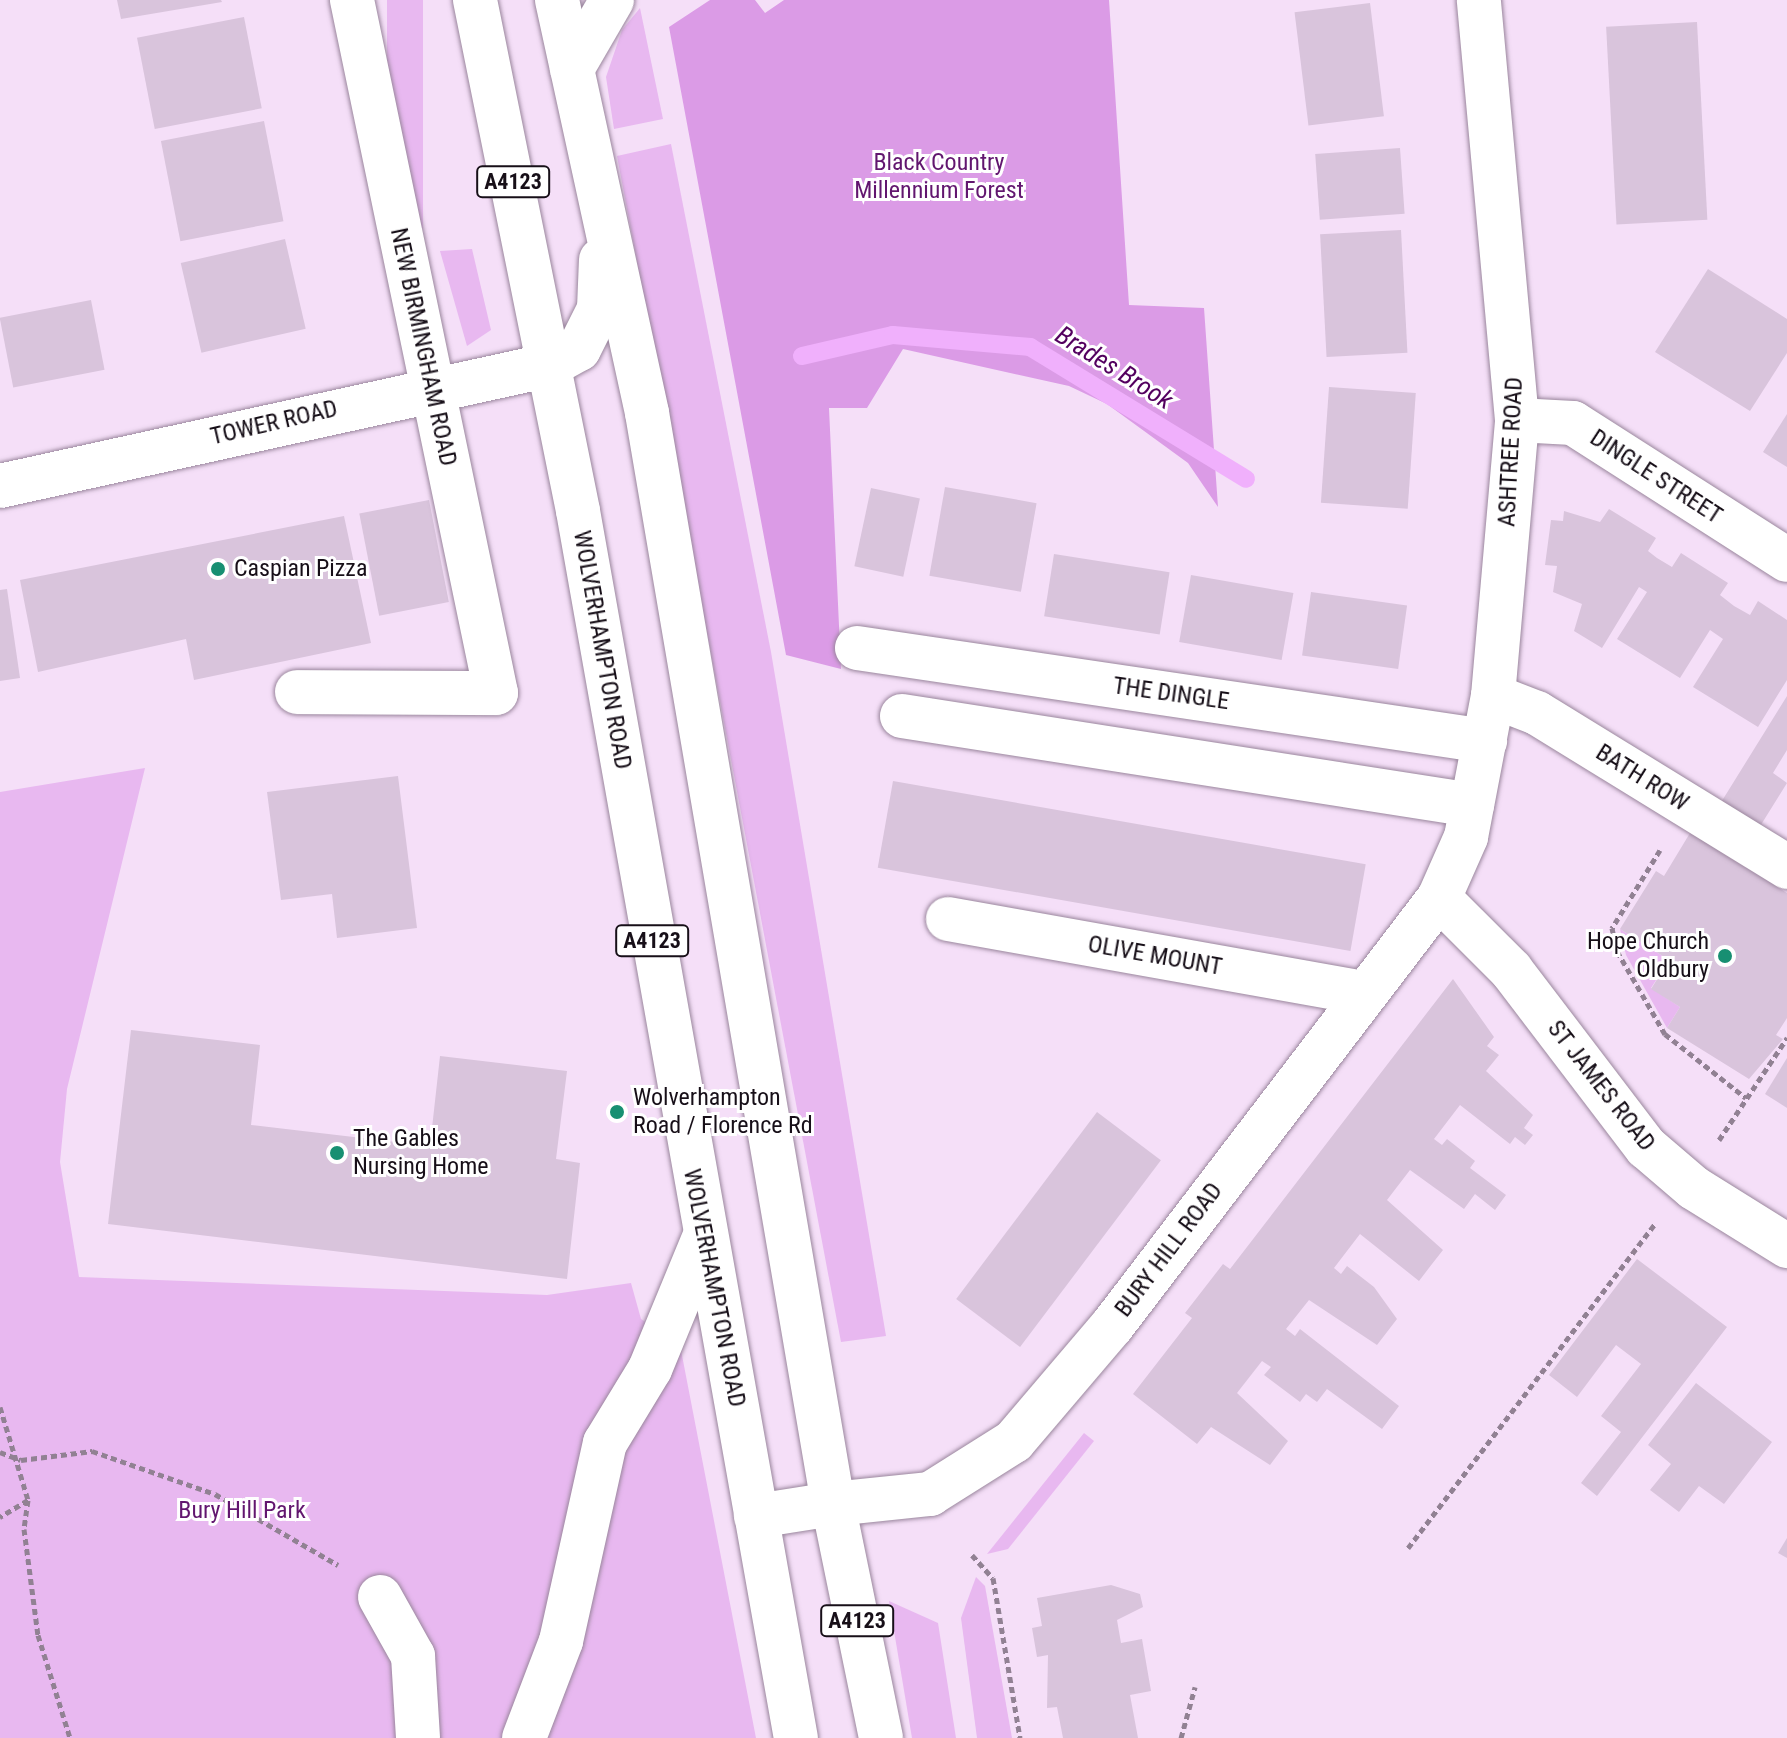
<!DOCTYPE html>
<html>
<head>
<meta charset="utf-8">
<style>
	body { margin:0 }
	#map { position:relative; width:1787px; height:1738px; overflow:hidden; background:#f5dff8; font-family:"Roboto Condensed",sans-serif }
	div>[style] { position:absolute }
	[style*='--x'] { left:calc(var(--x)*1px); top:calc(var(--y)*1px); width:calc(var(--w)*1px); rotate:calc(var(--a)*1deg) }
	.green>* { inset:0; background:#e8b8f0; transform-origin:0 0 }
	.forest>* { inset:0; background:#db9be6 }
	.stream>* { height:18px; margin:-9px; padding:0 9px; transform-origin:9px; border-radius:9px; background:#f0b0fc }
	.building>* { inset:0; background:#d9c4dc; transform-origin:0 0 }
	.path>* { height:5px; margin-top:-2.5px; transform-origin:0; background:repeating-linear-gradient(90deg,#918193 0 6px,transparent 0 10px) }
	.roads { filter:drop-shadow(0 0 2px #9a869d) drop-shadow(0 0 2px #9a869d) }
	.minor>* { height:44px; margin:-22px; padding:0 22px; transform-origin:22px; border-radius:22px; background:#fff }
	.highway>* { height:44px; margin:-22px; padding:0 22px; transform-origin:22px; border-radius:22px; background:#fff }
	.dots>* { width:22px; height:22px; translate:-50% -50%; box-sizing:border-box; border:4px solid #fff; border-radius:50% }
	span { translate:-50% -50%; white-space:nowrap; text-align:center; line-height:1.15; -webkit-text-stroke:6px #fff; paint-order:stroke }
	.shield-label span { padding:2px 6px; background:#fff; border:2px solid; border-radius:6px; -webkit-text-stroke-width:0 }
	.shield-label { font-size:22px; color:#170f18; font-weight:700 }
	.park-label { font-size:24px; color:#62166f }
	.street-label { font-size:24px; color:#170f18 }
	.poi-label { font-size:24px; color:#170f18 }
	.left { translate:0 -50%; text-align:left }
	.right { translate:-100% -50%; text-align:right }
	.water-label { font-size:26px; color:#53005f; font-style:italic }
</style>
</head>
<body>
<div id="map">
	<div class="green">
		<div style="left:387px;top:0;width:36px;height:228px"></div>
		<div style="clip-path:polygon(640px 8px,663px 119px,614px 129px,606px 77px,622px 30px)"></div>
		<div style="clip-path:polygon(671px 144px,771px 652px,886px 1336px,841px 1342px,617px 156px)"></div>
		<div style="clip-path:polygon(472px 249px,491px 330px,467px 346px,440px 251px)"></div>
		<div style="clip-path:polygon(145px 768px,67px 1089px,60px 1162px,79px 1277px,547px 1295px,631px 1283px,641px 1319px,680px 1345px,756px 1738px,0 1738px,0 792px)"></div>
		<div style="clip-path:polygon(1620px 929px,1669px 960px,1651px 988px,1680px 1007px,1667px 1028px,1626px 955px)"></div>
		<div style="clip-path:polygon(1084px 1433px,1094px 1441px,1008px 1549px,987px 1554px)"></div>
		<div style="clip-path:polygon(976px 1577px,985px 1586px,1012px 1738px,977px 1738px,961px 1618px)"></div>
		<div style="clip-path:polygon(889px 1601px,938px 1623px,956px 1738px,912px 1738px)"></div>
	</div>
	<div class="forest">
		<div style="clip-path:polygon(710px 0,755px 0,765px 13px,784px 0,1109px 0,1129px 305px,1204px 308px,1218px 507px,1188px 463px,1107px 404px,1069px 386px,903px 349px,867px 408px,829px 408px,841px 669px,786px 655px,669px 27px)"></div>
	</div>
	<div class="stream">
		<div style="--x:802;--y:356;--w:93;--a:-13"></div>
		<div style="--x:893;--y:335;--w:138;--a:5"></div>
		<div style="--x:1030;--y:347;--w:253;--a:31.4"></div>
	</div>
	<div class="building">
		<div style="clip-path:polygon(117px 0,221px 0,222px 2px,121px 19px)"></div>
		<div style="left:1370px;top:3px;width:114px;height:76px;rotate:83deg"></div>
		<div style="left:244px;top:17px;width:93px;height:109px;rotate:79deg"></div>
		<div style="left:1697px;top:22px;width:198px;height:91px;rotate:87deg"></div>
		<div style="left:264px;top:121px;width:102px;height:105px;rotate:79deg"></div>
		<div style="left:1400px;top:148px;width:66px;height:85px;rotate:86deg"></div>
		<div style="left:1401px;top:230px;width:123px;height:81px;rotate:87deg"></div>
		<div style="left:285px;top:239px;width:92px;height:107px;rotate:77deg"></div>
		<div style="clip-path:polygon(1708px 269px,1787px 319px,1787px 353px,1750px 411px,1655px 352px)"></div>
		<div style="left:91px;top:300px;width:71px;height:93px;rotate:79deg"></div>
		<div style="left:1329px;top:387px;width:87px;height:116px;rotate:4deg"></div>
		<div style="clip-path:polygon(1787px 414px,1787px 467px,1763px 452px)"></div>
		<div style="left:945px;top:487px;width:93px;height:90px;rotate:10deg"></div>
		<div style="left:871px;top:488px;width:50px;height:80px;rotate:12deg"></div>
		<div style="left:429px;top:500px;width:104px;height:71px;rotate:79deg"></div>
		<div style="clip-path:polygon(1609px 509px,1656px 538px,1648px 551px,1657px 558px,1672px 567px,1681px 553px,1728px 583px,1720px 595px,1734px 606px,1750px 615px,1758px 601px,1787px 620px,1787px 680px,1758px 727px,1693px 687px,1723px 639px,1710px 630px,1680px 678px,1617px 639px,1647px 592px,1639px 587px,1602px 648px,1574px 631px,1582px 604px,1553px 592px,1557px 566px,1545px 565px,1551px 520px,1563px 521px,1564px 511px,1600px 522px)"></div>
		<div style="clip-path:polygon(344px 516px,371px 643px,194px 680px,186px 639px,38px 672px,20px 580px)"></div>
		<div style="left:1054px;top:554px;width:117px;height:63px;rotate:9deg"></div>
		<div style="left:1191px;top:575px;width:104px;height:68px;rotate:10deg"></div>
		<div style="clip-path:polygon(7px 589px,20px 678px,0 681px,0 590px)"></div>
		<div style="left:1311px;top:592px;width:97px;height:64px;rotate:8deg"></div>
		<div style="clip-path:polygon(1787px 696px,1787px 750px,1773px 773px,1787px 783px,1759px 828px,1720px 804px)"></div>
		<div style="clip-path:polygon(398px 776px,417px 928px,337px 938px,332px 894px,281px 900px,267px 792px)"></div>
		<div style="left:893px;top:781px;width:480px;height:88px;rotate:10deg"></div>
		<div style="clip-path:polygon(1690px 833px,1787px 893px,1787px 1018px,1776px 1035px,1783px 1039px,1749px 1079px,1667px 1028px,1680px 1007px,1651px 989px,1669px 960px,1620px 929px,1656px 871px,1664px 876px)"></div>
		<div style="clip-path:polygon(1453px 979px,1494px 1037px,1487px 1046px,1499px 1055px,1486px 1071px,1533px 1115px,1524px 1128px,1533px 1135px,1525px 1145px,1515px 1137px,1510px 1144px,1460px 1105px,1434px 1139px,1442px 1145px,1447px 1139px,1475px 1161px,1470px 1168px,1506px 1195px,1495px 1210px,1475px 1194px,1464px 1209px,1410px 1170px,1387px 1200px,1443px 1250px,1432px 1264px,1419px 1281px,1360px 1234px,1334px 1268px,1341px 1274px,1347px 1266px,1374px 1287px,1397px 1319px,1377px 1345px,1309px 1300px,1286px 1329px,1295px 1336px,1300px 1329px,1399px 1406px,1382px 1429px,1327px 1389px,1317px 1402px,1306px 1394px,1300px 1402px,1264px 1375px,1271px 1367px,1262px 1361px,1237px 1393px,1288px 1441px,1270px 1465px,1211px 1427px,1197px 1444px,1133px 1394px,1192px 1318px,1185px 1313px,1223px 1264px,1230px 1269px)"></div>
		<div style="clip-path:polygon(131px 1030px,260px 1045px,251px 1125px,430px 1146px,440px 1056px,567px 1071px,556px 1159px,580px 1163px,567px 1279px,108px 1224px)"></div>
		<div style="clip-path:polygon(1787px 1058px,1787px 1108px,1765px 1094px)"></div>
		<div style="left:1097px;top:1112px;width:80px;height:234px;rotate:37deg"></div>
		<div style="clip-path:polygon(1637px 1259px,1727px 1327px,1597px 1496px,1581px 1483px,1621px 1432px,1601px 1416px,1641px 1364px,1616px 1345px,1577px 1397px,1549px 1375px)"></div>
		<div style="clip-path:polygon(1696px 1383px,1772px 1442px,1724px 1504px,1699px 1486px,1679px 1512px,1650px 1490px,1671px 1464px,1648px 1445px)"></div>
		<div style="clip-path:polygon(1787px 1538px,1787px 1558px,1778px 1553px)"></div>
		<div style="clip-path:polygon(1111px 1585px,1140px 1594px,1143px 1607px,1117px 1620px,1121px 1643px,1142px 1639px,1151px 1691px,1130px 1695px,1138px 1738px,1063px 1738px,1057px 1707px,1047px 1708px,1048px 1655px,1037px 1657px,1032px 1628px,1042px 1626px,1037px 1598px)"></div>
	</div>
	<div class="path">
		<div style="--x:1660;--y:850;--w:92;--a:121.6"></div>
		<div style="--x:1612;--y:928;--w:24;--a:78"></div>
		<div style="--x:1617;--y:951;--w:96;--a:60"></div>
		<div style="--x:1665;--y:1034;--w:103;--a:38.3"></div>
		<div style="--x:1719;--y:1140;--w:123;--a:-56.3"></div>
		<div style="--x:0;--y:1407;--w:97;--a:73.2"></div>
		<div style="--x:28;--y:1500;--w:33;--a:149"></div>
		<div style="--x:0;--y:1452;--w:22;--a:21"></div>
		<div style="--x:21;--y:1460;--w:72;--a:-7.2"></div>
		<div style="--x:92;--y:1451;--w:130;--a:19.3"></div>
		<div style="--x:215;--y:1494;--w:142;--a:30"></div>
		<div style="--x:28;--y:1500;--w:29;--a:98"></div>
		<div style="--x:24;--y:1529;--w:107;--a:82.5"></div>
		<div style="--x:38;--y:1635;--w:108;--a:72.7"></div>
		<div style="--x:1408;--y:1548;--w:407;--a:-52.7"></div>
		<div style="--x:972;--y:1555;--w:31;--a:48"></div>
		<div style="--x:993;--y:1578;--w:162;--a:80.4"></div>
		<div style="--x:1181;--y:1738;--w:53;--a:-74.6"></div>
	</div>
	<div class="roads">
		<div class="minor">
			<div style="--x:572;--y:69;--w:80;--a:-59.9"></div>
			<div style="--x:1517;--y:420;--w:56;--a:3.1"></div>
			<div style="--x:1573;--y:423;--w:254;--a:32.6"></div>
			<div style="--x:0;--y:486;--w:563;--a:-12.41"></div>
			<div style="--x:857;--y:648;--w:635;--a:8.42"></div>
			<div style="--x:297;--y:692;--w:199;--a:0.3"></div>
			<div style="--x:496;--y:693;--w:708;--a:-101.74"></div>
			<div style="--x:1493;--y:696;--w:47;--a:21.1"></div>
			<div style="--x:1537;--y:713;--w:294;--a:31.6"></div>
			<div style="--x:902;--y:716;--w:577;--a:8.87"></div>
			<div style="--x:1439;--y:898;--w:102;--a:45"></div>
			<div style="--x:1511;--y:970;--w:223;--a:52.7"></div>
			<div style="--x:1646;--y:1147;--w:63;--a:40.5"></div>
			<div style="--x:1694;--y:1188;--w:110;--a:31.9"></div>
			<div style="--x:948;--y:919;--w:421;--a:10.1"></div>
			<div style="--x:833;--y:1504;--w:98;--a:-5.9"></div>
			<div style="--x:930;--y:1494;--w:99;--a:-32.2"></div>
			<div style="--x:1014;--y:1441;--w:151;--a:-49.6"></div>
			<div style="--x:1112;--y:1326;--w:539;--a:-52.62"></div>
			<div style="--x:1439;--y:898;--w:67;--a:-66.1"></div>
			<div style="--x:1466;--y:837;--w:144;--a:-79.2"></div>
			<div style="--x:1493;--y:696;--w:277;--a:-85"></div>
			<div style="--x:1517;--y:420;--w:422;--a:-95.2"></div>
			<div style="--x:380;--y:1597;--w:68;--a:60.8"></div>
			<div style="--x:413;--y:1656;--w:82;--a:86.5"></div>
			<div style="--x:524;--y:1738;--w:104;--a:-69.1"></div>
			<div style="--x:561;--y:1641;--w:203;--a:-77.5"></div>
			<div style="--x:605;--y:1443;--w:87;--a:-58.7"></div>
			<div style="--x:650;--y:1369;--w:142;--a:-67.6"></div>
		</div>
		<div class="highway">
			<div style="--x:475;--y:0;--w:521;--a:78.6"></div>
			<div style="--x:578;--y:511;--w:1246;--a:79.93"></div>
			<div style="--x:557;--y:0;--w:423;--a:77.7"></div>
			<div style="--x:647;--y:413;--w:1107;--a:80.32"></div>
			<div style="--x:833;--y:1504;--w:239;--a:78.4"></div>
			<div style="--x:550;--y:365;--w:33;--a:-29"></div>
			<div style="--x:579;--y:349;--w:45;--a:-63.4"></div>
			<div style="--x:599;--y:309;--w:49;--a:-87.7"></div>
			<div style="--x:756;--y:1516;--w:78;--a:-8.9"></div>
		</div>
	</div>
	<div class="dots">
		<div style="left:218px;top:569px;background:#178f72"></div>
		<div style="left:1725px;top:956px;background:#178f72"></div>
		<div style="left:617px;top:1112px;background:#178f72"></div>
		<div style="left:337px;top:1153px;background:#178f72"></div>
	</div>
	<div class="shield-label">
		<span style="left:513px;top:182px">A4123</span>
		<span style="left:652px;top:941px">A4123</span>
		<span style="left:857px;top:1621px">A4123</span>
	</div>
	<div class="park-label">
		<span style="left:939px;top:177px">Black Country<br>Millennium Forest</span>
		<span style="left:242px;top:1511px">Bury Hill Park</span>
	</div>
	<div class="street-label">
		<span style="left:423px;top:347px;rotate:78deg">NEW BIRMINGHAM ROAD</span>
		<span style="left:274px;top:423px;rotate:-13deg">TOWER ROAD</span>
		<span style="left:1511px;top:452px;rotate:-87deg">ASHTREE ROAD</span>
		<span style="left:1656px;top:477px;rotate:33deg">DINGLE STREET</span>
		<span style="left:602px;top:650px;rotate:80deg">WOLVERHAMPTON ROAD</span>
		<span style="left:1171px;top:694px;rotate:8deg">THE DINGLE</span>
		<span style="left:1642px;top:778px;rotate:32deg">BATH ROW</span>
		<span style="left:1155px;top:956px;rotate:10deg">OLIVE MOUNT</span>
		<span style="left:1601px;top:1086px;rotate:52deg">ST JAMES ROAD</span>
		<span style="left:1169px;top:1250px;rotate:-53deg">BURY HILL ROAD</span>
		<span style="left:714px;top:1288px;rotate:79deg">WOLVERHAMPTON ROAD</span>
	</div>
	<div class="poi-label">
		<span class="left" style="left:234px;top:569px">Caspian Pizza</span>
		<span class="right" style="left:1709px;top:956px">Hope Church<br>Oldbury</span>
		<span class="left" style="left:633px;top:1112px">Wolverhampton<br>Road / Florence Rd</span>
		<span class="left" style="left:353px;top:1153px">The Gables<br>Nursing Home</span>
	</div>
	<div class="water-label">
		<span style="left:1114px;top:368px;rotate:32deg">Brades Brook</span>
	</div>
</div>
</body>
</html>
